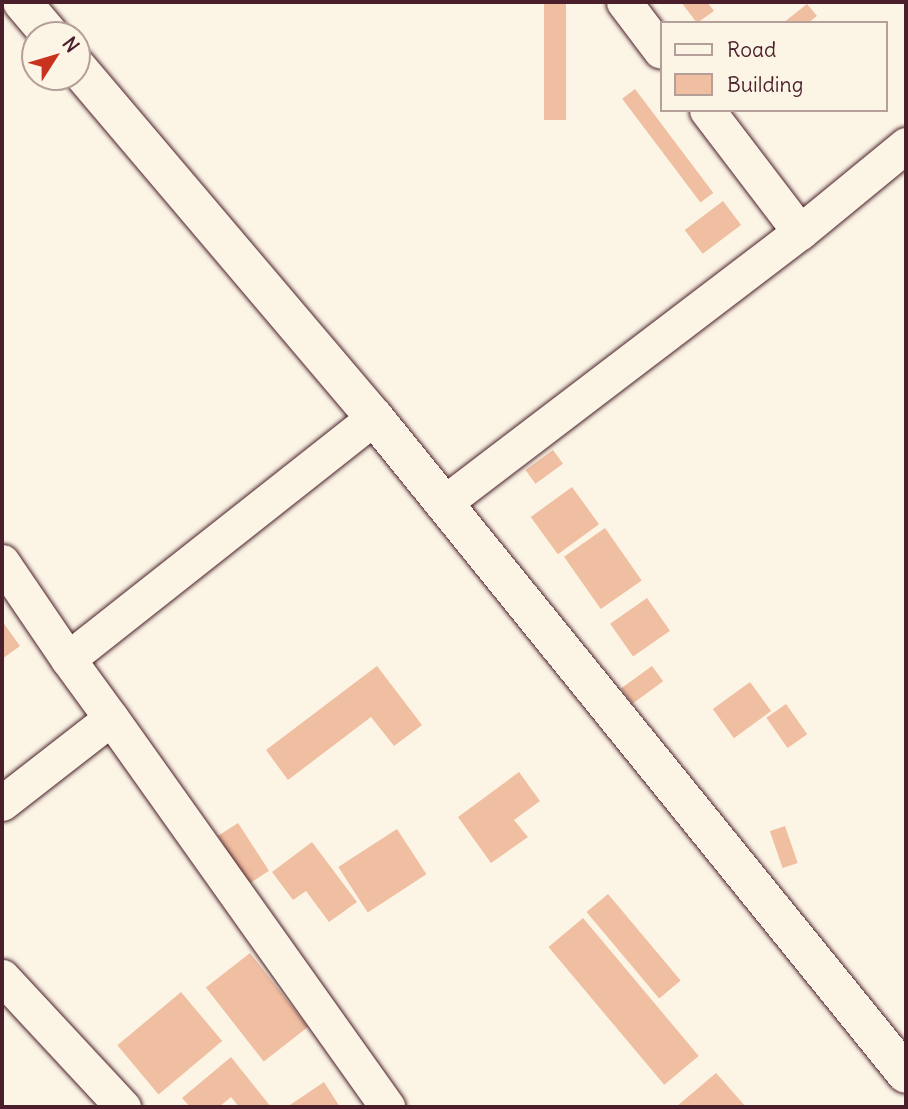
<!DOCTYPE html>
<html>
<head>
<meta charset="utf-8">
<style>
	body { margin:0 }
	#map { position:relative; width:908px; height:1109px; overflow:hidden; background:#fcf5e5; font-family:Delius,sans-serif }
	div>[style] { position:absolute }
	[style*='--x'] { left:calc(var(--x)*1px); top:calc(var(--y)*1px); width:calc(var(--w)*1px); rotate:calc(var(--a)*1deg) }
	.building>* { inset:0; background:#f0bea1; transform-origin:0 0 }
	.roads { filter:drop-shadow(0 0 2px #4a1f2b) drop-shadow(0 0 2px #4a1f2b) }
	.street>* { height:35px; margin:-17.5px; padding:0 17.5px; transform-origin:17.5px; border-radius:17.5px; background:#fcf5e5 }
	.secondary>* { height:38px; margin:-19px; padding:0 19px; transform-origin:19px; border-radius:19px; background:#fcf5e5 }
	span { translate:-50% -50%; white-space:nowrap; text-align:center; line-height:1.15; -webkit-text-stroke:5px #fcf5e5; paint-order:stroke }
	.frame { position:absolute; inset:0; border:4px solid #4a1f2b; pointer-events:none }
	.legend { position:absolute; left:660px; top:21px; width:228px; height:91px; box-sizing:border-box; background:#fcf5e5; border:2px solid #b59f9b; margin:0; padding:9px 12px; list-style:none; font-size:21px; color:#4a1f2b }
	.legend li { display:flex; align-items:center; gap:14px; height:35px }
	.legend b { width:35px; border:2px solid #b59f9b }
	.north { position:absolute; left:21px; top:21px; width:70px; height:70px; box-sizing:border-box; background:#fcf5e5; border:2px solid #b59f9b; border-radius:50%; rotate:53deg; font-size:19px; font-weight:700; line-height:28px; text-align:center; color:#4a1f2b }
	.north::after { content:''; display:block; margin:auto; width:24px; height:32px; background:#c8321e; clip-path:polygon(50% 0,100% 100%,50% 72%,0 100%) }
</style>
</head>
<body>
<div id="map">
	<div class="building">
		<div style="left:544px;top:2px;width:22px;height:118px"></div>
		<div style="clip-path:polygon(681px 2px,707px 2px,714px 11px,697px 23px)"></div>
		<div style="clip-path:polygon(807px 4px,817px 16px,808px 23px,783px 23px)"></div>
		<div style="left:635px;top:89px;width:130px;height:16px;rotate:53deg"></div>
		<div style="left:723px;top:201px;width:30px;height:48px;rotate:53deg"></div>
		<div style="left:553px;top:450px;width:17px;height:34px;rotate:54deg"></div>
		<div style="left:572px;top:487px;width:46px;height:51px;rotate:54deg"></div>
		<div style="left:605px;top:528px;width:64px;height:50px;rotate:55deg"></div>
		<div style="left:647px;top:598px;width:40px;height:45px;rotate:55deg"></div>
		<div style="clip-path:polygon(2px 621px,20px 646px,2px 659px)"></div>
		<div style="clip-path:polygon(377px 666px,422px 725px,394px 746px,371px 717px,288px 780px,266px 750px)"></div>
		<div style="left:652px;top:666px;width:19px;height:38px;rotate:54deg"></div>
		<div style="left:750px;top:682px;width:36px;height:46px;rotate:54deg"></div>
		<div style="left:786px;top:704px;width:37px;height:24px;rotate:55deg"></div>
		<div style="clip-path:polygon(519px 772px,540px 801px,514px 820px,528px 837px,491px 863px,458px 817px)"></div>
		<div style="left:238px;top:823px;width:57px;height:24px;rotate:57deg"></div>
		<div style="left:785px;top:826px;width:39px;height:16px;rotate:71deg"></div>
		<div style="left:397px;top:829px;width:54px;height:70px;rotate:57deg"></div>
		<div style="clip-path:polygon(312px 842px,357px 902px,329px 922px,306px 891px,293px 900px,272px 872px)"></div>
		<div style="left:608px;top:894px;width:113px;height:28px;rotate:50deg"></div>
		<div style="left:583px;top:918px;width:180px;height:45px;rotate:50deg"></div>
		<div style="left:250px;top:953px;width:94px;height:56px;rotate:52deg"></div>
		<div style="left:181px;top:992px;width:64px;height:83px;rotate:50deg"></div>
		<div style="clip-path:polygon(231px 1057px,271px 1107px,239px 1107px,231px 1097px,219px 1107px,190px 1107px,182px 1098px)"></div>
		<div style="clip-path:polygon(716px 1073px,746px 1107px,676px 1107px)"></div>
		<div style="clip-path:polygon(324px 1082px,340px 1107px,287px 1107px)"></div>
	</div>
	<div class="roads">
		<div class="street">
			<div style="--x:624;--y:2;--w:61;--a:52.9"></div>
			<div style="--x:707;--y:110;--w:153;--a:52.7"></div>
			<div style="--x:444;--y:503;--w:447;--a:-37.3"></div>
			<div style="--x:800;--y:232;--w:137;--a:-39.4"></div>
			<div style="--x:2;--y:562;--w:117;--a:55.8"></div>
			<div style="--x:111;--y:718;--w:477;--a:54.6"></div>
			<div style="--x:2;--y:803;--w:138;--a:-37.9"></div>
			<div style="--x:111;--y:718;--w:73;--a:-126.1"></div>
			<div style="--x:68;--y:659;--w:390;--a:-38.3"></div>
			<div style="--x:2;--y:977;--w:178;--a:47.1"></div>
		</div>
		<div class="secondary">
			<div style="--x:22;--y:2;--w:43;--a:49.7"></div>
			<div style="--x:77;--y:67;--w:459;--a:49.7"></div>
			<div style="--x:374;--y:417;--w:845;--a:51"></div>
		</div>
	</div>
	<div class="frame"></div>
	<ul class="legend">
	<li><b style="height:9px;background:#fcf5e5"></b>Road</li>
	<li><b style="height:19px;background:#f0bea1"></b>Building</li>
	</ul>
	<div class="north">N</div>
</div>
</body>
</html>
